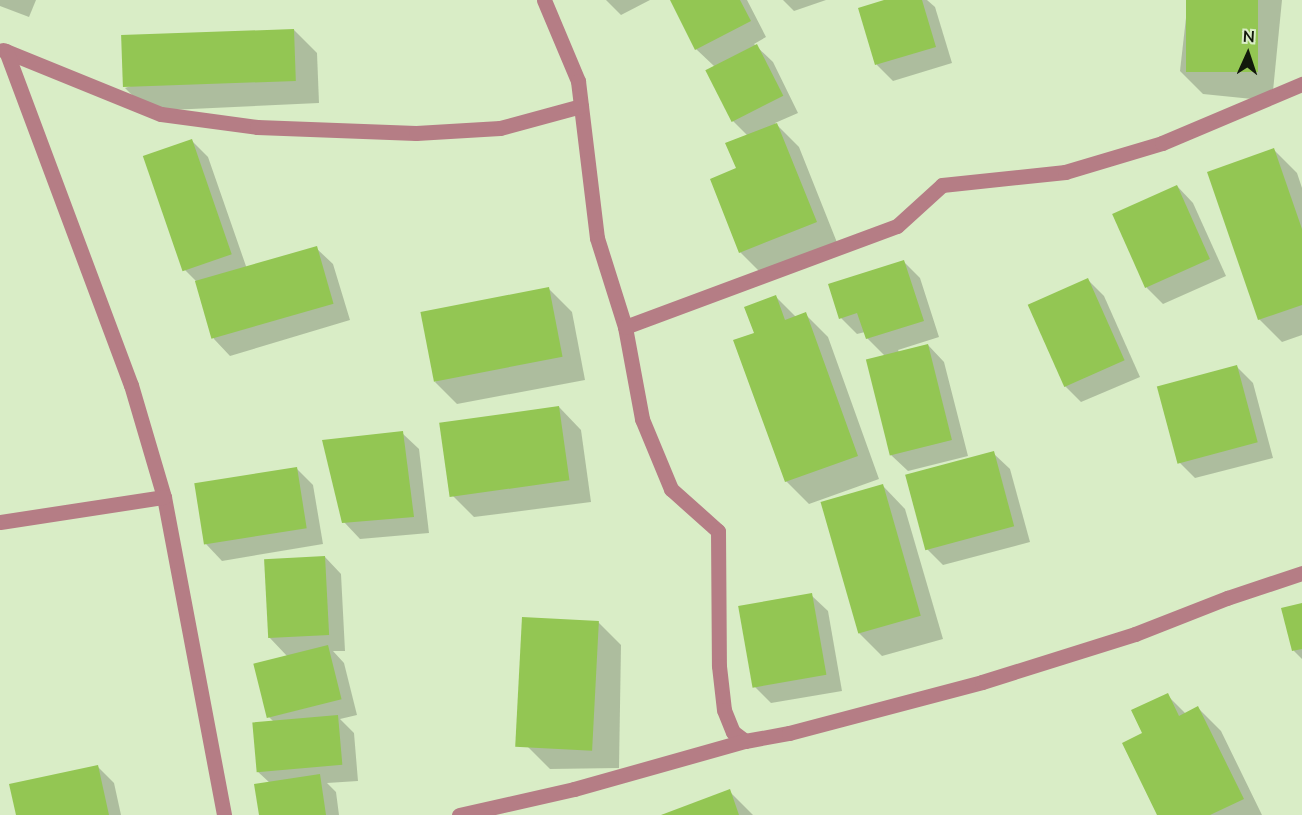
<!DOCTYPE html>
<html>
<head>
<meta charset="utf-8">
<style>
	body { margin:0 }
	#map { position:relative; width:1302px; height:815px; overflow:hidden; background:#d9edc6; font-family:Mulish,sans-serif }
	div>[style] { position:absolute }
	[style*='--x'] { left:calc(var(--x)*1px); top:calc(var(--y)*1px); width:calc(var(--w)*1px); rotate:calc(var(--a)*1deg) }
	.shadow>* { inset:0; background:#0003 }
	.building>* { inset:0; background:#93c653; transform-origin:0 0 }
	.street>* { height:15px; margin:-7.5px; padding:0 7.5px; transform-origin:7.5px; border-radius:7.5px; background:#b57d85 }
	span { translate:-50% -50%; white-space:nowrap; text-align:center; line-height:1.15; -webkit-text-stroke:4.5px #d9edc6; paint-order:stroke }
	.north { position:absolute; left:1218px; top:24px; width:60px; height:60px; -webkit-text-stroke:4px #d9edc6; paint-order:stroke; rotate:3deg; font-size:16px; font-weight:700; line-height:24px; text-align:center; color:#12190b }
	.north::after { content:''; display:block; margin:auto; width:21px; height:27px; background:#12190b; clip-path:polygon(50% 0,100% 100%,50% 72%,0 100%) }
</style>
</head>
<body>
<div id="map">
	<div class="shadow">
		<div style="clip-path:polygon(0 0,36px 0,29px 17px,0 6px)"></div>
		<div style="clip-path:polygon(606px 0,650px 0,621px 15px)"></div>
		<div style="clip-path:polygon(671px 0,747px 0,766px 37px,754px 44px,773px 62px,798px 113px,775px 123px,799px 147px,838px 245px,763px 275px,740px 252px,748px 136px,732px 120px,714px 66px,696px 49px)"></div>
		<div style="clip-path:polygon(783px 0,826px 0,794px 11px)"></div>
		<div style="clip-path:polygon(889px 0,927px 0,935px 7px,952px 63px,893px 81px,877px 65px,860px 9px)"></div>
		<div style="clip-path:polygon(1188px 0,1282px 0,1272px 101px,1203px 94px,1180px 71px)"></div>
		<div style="clip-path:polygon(294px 30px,317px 53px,319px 103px,148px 111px,125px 88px)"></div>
		<div style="clip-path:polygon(191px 140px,208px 157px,247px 269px,316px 248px,333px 264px,350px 320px,230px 356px,214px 339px,198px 283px,185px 270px)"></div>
		<div style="clip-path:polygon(1274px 150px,1297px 173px,1302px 188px,1302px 335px,1282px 342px,1259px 319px)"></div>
		<div style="clip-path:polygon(1177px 186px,1193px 203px,1226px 276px,1163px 304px,1147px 288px,1114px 215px)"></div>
		<div style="clip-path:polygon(904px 262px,920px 278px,939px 337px,898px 350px,899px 352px,928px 345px,944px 362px,968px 456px,908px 471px,891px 455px,868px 360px,885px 356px,867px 338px,865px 332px,857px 334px,841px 318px)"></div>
		<div style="clip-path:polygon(1088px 280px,1104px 296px,1140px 377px,1081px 402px,1064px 385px)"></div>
		<div style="clip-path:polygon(549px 289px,572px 312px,585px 380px,457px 404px,435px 382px)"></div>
		<div style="clip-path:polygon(776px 297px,796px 317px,805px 314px,828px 337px,879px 479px,809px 504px,786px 481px,755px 334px)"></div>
		<div style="clip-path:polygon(1236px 366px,1253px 383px,1273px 458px,1195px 478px,1179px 462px)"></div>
		<div style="clip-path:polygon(559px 407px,581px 430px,591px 502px,474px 517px,451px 494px)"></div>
		<div style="clip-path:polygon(402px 433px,419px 449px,429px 533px,360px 539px,344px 522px)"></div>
		<div style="clip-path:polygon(993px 453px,1010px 469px,1030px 542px,943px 565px,927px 549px)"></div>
		<div style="clip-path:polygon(296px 468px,313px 485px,323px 544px,222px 561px,206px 544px)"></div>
		<div style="clip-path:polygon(883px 486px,905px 509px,943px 639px,882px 656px,859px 633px)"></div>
		<div style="clip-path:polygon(325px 557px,341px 574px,345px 651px,333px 651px,344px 663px,357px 715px,340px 719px,354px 733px,358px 781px,327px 783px,336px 792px,339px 815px,260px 815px,270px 783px,257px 771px,273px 721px,268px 716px,287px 656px,269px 637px)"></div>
		<div style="clip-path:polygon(811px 595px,828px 611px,842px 691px,771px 703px,755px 687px)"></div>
		<div style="clip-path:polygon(1302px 604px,1302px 659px,1294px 651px)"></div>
		<div style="clip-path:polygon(598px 622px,621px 645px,619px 768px,550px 769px,527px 746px)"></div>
		<div style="clip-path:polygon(1167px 695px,1186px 714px,1198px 708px,1221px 731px,1262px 815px,1159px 815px,1144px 734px)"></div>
		<div style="clip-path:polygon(98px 767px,114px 783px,121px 815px,18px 815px)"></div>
		<div style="clip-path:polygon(729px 791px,753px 815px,665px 815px)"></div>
	</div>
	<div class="building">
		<div style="clip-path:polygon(670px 0,740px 0,751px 21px,695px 50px)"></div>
		<div style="clip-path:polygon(884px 0,922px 0,936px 47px,875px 65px,858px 8px)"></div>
		<div style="left:1186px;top:0;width:72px;height:72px"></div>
		<div style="left:294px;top:29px;width:52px;height:173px;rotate:88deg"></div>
		<div style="left:757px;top:44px;width:58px;height:58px;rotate:63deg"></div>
		<div style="clip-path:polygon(777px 123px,817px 222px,739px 253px,710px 179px,736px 168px,725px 143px)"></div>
		<div style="left:192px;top:139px;width:122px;height:52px;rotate:71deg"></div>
		<div style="clip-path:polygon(1274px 148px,1302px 229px,1302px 305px,1258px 320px,1207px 172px)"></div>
		<div style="left:1177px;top:185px;width:81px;height:71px;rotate:66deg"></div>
		<div style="left:317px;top:246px;width:60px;height:127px;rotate:74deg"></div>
		<div style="clip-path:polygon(904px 260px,924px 321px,866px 339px,857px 313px,839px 319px,828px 284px)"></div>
		<div style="left:1088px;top:278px;width:90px;height:66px;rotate:66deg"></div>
		<div style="left:549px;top:287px;width:71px;height:131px;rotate:79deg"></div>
		<div style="clip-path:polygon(776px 295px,785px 320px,806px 312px,858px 456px,785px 482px,733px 340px,754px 333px,744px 307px)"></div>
		<div style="left:928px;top:344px;width:99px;height:64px;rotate:76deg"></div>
		<div style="left:1237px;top:365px;width:80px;height:83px;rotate:75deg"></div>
		<div style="left:559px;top:406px;width:75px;height:121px;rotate:82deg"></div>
		<div style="clip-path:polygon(403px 431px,414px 517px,342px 523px,322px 440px)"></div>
		<div style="left:994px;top:451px;width:78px;height:92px;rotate:75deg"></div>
		<div style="left:297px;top:467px;width:62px;height:104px;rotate:81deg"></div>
		<div style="left:883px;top:484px;width:137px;height:65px;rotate:74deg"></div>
		<div style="left:325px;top:556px;width:79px;height:61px;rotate:87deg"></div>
		<div style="left:812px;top:593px;width:83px;height:75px;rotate:80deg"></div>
		<div style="clip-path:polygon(1302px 603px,1302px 649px,1292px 651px,1281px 608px)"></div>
		<div style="left:522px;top:617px;width:77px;height:130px;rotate:3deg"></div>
		<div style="left:328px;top:645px;width:56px;height:77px;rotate:76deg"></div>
		<div style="clip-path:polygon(1168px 693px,1179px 716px,1198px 706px,1244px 799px,1210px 815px,1157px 815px,1122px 743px,1142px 733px,1131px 710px)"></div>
		<div style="left:338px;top:715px;width:50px;height:86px;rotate:85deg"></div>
		<div style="clip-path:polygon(98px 765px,109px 815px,16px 815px,9px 784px)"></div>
		<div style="clip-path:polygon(320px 774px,326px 815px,259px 815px,254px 784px)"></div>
		<div style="clip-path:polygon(730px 789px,739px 815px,661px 815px)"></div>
	</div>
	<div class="street">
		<div style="--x:544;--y:0;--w:88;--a:67.2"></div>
		<div style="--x:578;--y:81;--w:158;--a:83.1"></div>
		<div style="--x:597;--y:238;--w:93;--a:72.5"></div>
		<div style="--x:625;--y:327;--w:94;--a:79.5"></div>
		<div style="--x:642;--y:419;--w:76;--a:67.5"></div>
		<div style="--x:671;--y:489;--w:63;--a:41.8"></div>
		<div style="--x:718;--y:531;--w:135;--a:89.6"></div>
		<div style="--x:719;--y:666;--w:44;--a:83.5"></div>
		<div style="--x:724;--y:710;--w:24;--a:68"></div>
		<div style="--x:733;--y:732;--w:15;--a:37"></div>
		<div style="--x:745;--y:741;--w:45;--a:-10.3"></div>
		<div style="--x:789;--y:733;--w:200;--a:-14.8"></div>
		<div style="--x:982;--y:682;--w:160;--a:-17.4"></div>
		<div style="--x:1135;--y:634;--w:99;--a:-21.4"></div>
		<div style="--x:1227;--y:598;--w:79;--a:-18.4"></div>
		<div style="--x:3;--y:50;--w:170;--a:22.1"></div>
		<div style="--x:161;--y:114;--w:97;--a:7.7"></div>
		<div style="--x:257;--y:127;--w:159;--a:2.2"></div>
		<div style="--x:416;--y:133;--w:84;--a:-3.4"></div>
		<div style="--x:500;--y:128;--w:84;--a:-15.2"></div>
		<div style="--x:6;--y:51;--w:357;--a:69.5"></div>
		<div style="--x:131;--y:385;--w:117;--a:73.6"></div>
		<div style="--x:164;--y:497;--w:324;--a:79.3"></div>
		<div style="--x:625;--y:327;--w:290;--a:-20.4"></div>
		<div style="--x:897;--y:226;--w:61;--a:-42.3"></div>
		<div style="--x:942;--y:185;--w:124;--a:-6"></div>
		<div style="--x:1065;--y:172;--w:101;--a:-16.6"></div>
		<div style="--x:1162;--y:143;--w:152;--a:-22.9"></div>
		<div style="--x:0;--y:522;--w:166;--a:-8.7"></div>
		<div style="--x:459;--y:815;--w:118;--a:-12.7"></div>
		<div style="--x:574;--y:789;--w:178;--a:-15.7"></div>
	</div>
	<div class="north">N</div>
</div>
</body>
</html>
